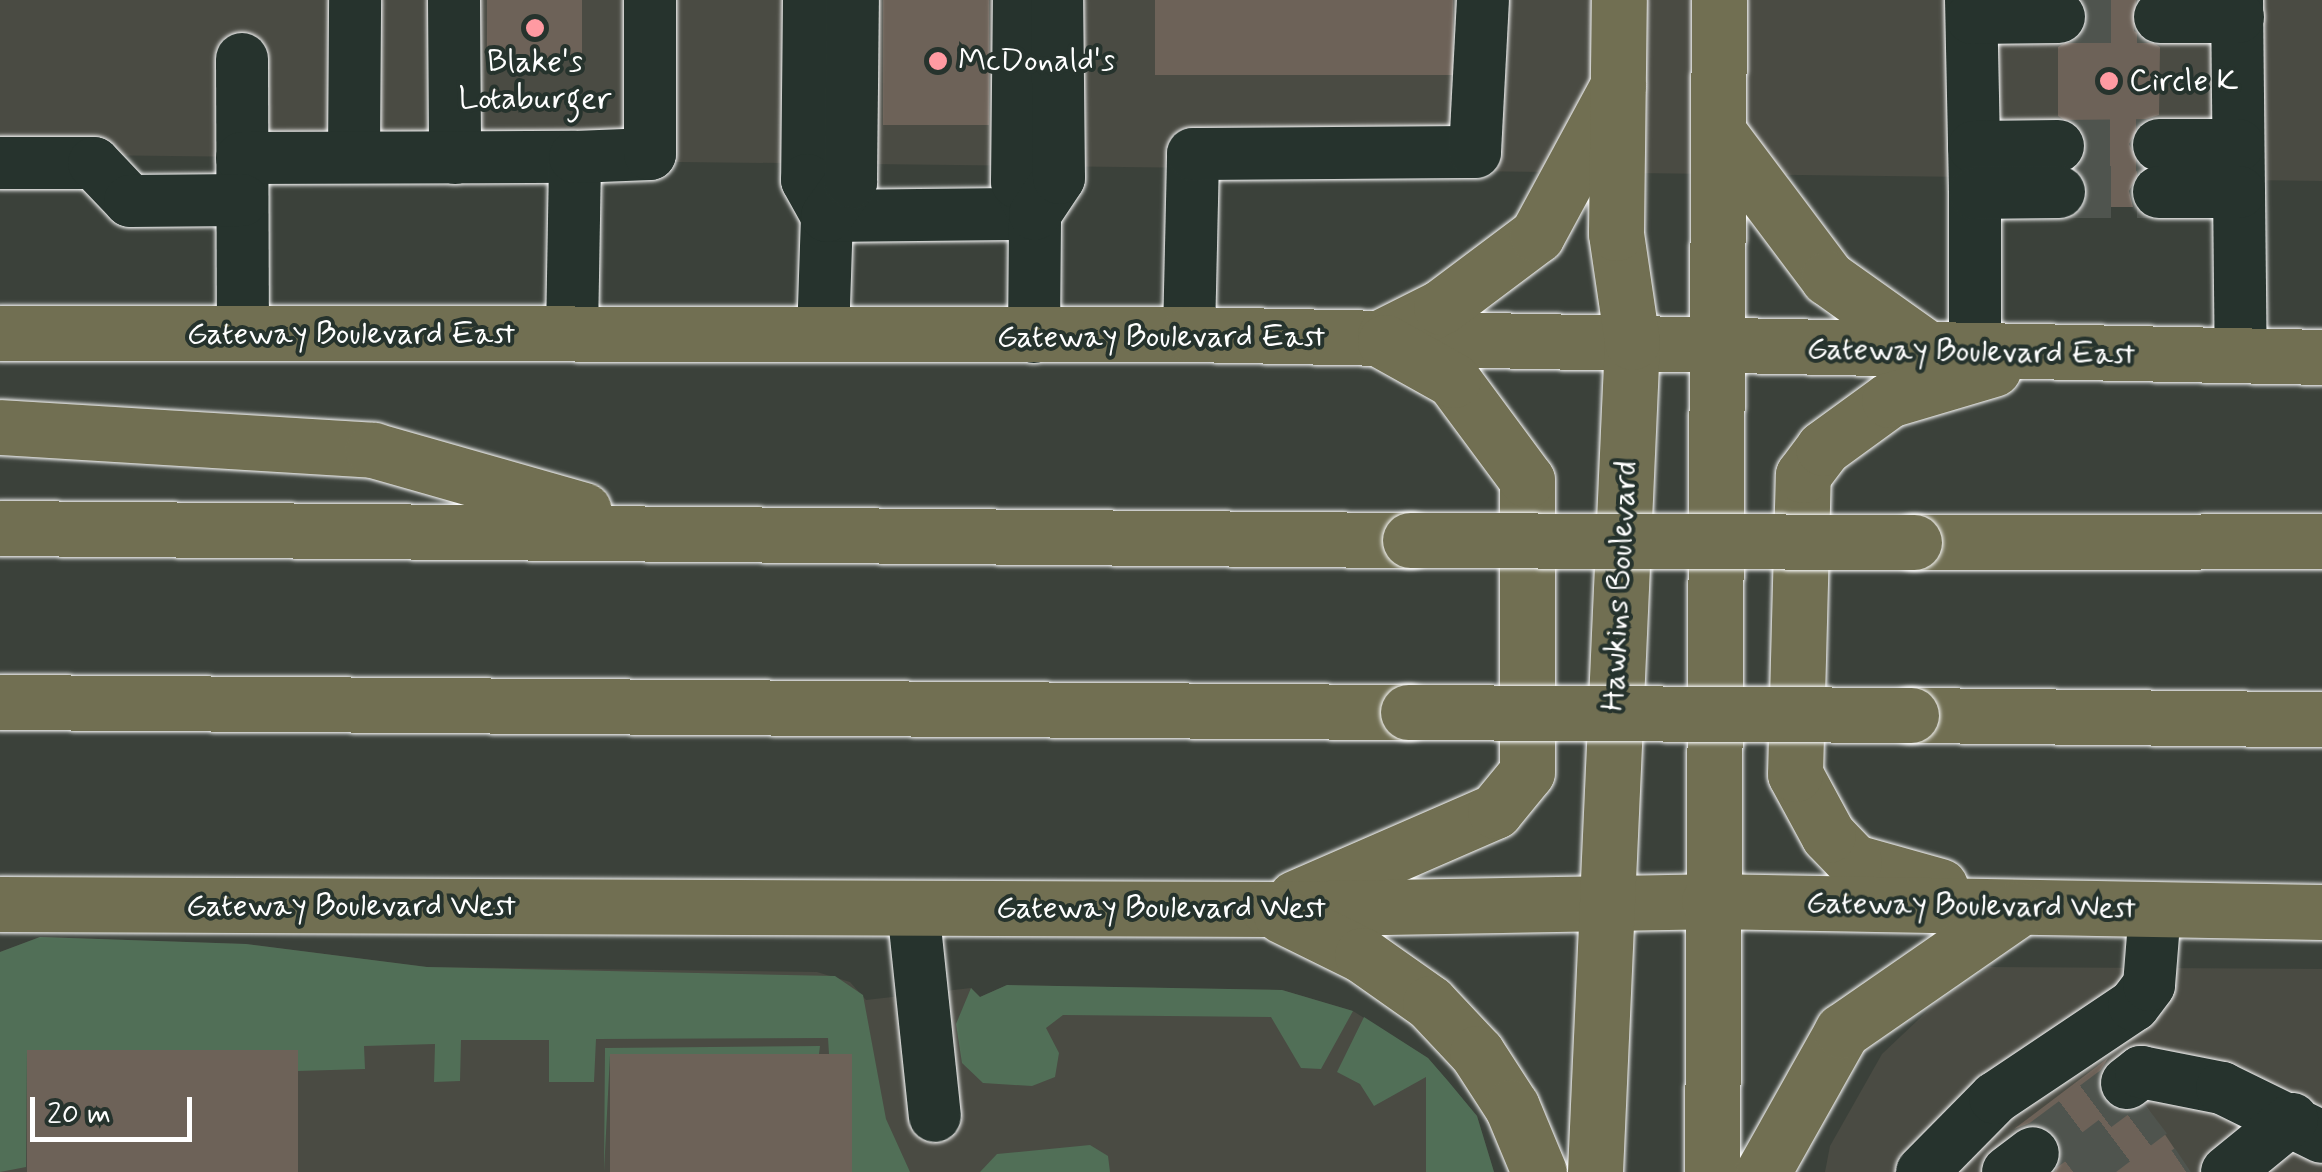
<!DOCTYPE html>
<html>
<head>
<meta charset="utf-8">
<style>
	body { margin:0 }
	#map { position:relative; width:2322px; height:1172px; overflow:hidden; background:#3b413a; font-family:Mynerve,sans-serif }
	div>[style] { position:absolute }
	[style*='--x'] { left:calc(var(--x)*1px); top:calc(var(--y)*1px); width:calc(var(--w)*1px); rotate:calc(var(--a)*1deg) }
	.built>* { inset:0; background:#4a4b43 }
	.green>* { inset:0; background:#516f57 }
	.building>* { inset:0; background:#6d6258; transform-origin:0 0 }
	.minor-tunnel>* { height:52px; margin-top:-26px; transform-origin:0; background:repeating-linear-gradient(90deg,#4f544e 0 52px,transparent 0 78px) }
	.roads { filter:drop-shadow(0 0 2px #fff) drop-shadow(0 0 2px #fff) }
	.minor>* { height:52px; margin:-26px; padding:0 26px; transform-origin:26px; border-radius:26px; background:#26332d }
	.major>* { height:55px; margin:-27.5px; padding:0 27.5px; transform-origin:27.5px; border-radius:27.5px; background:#716f52 }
	.highway>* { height:55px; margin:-27.5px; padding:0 27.5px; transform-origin:27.5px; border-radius:27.5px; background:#716f52 }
	.bridges { filter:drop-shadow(0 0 2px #fff) drop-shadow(0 0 2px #fff) }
	.highway-bridge>* { height:55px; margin:-27.5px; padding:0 27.5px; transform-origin:27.5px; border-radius:27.5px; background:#716f52 }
	.dots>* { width:28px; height:28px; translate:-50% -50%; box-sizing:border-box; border:5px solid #26332d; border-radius:50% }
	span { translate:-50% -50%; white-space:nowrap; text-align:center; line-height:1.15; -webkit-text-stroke:8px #26332d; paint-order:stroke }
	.poi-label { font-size:32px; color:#fff }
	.left { translate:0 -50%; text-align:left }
	.street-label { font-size:32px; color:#fff }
	.scale { position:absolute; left:30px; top:1097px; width:162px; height:45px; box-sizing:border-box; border:5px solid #fff; border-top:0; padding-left:12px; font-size:30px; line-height:35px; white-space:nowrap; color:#fff; -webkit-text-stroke:8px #26332d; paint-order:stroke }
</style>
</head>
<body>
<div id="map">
	<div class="built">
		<div style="clip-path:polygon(0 0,2322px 0,2322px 181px,0 154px)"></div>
		<div style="clip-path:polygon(40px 937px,246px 944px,427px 967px,817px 972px,850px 982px,866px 1000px,971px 988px,980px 997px,1007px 985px,1282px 990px,1353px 1011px,1428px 1058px,1477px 1116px,1494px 1172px,0 1172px,0 952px)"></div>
		<div style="clip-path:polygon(1990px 967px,2322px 969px,2322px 1172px,1825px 1172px,1830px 1146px,1882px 1054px,1938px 1001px)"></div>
	</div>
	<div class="green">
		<div style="clip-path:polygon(40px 937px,246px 944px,427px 967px,835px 976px,863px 995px,886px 1119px,910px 1172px,852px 1172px,852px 1055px,829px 1054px,828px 1038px,596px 1039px,594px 1082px,549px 1082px,549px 1040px,461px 1040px,460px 1081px,434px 1082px,435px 1044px,364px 1046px,365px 1069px,297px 1071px,297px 1050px,27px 1050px,26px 1167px,0 1172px,0 952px)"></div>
		<div style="clip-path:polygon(1007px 985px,1282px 990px,1353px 1011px,1321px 1069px,1301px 1068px,1271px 1017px,1063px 1015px,1046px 1028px,1059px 1053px,1055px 1077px,1032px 1086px,983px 1083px,962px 1063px,956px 1024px,971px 988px,980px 997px)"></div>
		<div style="clip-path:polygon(1364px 1017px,1428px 1058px,1448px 1081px,1477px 1116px,1494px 1172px,1426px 1172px,1426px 1077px,1374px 1106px,1360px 1084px,1337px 1072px)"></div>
		<div style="clip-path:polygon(820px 1046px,819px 1054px,610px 1055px,604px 1172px,605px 1048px)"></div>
		<div style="clip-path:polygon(1090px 1145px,1108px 1156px,1110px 1172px,980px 1172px,997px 1154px)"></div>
	</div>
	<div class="building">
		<div style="left:487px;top:0;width:95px;height:58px"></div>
		<div style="left:883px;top:0;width:106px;height:125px"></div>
		<div style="left:1155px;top:0;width:298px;height:75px"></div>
		<div style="clip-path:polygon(2083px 0,2136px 0,2134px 31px,2160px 47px,2159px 115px,2143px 120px,2129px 144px,2141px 168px,2129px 191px,2133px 207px,2085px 207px,2089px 191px,2077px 169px,2088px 147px,2084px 132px,2058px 116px,2058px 47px,2086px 31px)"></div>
		<div style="left:27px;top:1050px;width:271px;height:122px"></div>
		<div style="left:610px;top:1054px;width:242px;height:118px"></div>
		<div style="clip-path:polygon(2108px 1058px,2099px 1073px,2103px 1101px,2117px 1111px,2146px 1106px,2190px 1172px,2055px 1172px,2063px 1150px,2056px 1134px,2030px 1123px,2014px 1129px)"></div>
	</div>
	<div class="minor-tunnel">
		<div style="--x:2059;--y:17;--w:101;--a:0"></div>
		<div style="--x:2058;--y:146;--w:101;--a:-0.6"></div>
		<div style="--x:2059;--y:192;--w:100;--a:0"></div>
		<div style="--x:2033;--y:1153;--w:117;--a:-36.7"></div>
		<div style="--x:2073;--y:1172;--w:98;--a:-37.1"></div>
		<div style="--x:2186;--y:1172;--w:4;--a:-34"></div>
	</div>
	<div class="roads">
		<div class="minor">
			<div style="--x:454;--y:0;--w:158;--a:89.6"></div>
			<div style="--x:809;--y:0;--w:180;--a:90.6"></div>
			<div style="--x:807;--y:180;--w:41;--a:60.9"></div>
			<div style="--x:827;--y:216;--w:119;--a:91.9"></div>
			<div style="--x:1971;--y:0;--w:193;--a:88.8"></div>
			<div style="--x:2237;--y:0;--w:356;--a:89.4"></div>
			<div style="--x:2160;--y:17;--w:78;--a:0"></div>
			<div style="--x:1972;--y:18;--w:87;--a:-0.7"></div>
			<div style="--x:242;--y:59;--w:276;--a:89.8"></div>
			<div style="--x:2159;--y:145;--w:79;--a:0"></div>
			<div style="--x:1974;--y:147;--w:84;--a:-0.7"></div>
			<div style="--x:354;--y:157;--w:157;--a:-89.6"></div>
			<div style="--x:242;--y:158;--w:333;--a:-0.2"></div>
			<div style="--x:0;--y:163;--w:94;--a:0"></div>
			<div style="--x:94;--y:163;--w:52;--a:46.5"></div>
			<div style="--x:130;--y:201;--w:112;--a:-0.5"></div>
			<div style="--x:2159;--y:192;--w:80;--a:0"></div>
			<div style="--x:827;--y:216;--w:208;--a:-0.6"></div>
			<div style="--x:1035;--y:214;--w:37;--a:-119"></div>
			<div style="--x:1017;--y:182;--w:182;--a:-89.4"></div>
			<div style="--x:827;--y:216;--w:42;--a:-54.8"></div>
			<div style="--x:851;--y:182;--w:182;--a:-89.4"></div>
			<div style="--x:572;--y:334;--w:177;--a:-89"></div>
			<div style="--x:575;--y:157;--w:75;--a:-2.3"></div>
			<div style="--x:650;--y:154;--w:154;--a:-90"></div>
			<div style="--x:1189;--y:334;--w:180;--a:-88.7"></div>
			<div style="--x:1193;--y:154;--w:282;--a:-0.4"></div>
			<div style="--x:1475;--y:152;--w:152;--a:-87"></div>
			<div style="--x:1034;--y:337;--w:123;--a:-89.5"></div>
			<div style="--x:1035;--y:214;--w:43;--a:-56.3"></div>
			<div style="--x:1059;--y:178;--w:178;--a:-90.6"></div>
			<div style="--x:1975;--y:354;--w:161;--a:-90"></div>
			<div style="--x:1975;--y:193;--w:84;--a:-0.7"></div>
			<div style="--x:913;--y:908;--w:209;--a:84"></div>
			<div style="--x:2127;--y:1083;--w:18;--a:-38"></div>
			<div style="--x:2141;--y:1072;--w:83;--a:11.2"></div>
			<div style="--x:2222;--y:1088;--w:111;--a:26.1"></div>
			<div style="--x:1922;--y:1172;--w:104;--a:-45.4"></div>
			<div style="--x:1995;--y:1098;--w:167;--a:-33.8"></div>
			<div style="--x:2134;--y:1005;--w:25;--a:-53"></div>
			<div style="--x:2149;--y:985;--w:75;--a:-85.4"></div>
			<div style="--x:2008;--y:1172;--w:31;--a:-37"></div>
			<div style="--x:2227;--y:1172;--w:84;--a:-39.2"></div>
		</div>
		<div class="major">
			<div style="--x:1719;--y:133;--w:181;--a:53.1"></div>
			<div style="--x:1828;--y:278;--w:128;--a:35.4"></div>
			<div style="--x:0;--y:333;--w:1189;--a:0.05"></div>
			<div style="--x:1189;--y:334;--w:1133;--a:1.16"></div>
			<div style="--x:1385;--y:335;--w:63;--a:-26.6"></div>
			<div style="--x:1441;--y:307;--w:120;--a:-36.9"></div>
			<div style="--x:1537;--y:235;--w:170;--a:-61.6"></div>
			<div style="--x:1940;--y:886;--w:89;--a:-164.4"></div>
			<div style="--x:1854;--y:862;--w:37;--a:-134"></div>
			<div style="--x:1828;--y:835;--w:69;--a:-118.4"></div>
			<div style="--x:1795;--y:774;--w:299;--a:-88.5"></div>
			<div style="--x:1803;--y:475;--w:34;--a:-53"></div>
			<div style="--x:1823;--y:448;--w:82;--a:-36"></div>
			<div style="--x:1889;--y:400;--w:109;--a:-16.6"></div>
			<div style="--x:1295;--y:898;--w:218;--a:-23.5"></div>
			<div style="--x:1495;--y:811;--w:50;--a:-50.6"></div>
			<div style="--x:1527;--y:772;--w:292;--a:-90"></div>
			<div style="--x:1527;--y:480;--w:124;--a:-126.5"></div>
			<div style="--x:1453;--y:380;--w:78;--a:-150.8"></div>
			<div style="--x:0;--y:904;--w:1269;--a:0.23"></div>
			<div style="--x:1269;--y:909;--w:440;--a:-1"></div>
			<div style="--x:1709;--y:901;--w:613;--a:1.03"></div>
			<div style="--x:1281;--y:915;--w:90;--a:26.3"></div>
			<div style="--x:1362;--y:955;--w:83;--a:35.2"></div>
			<div style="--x:1430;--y:1003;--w:69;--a:46.8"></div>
			<div style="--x:1477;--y:1053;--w:64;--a:57.1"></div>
			<div style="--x:1512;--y:1107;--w:70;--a:67.4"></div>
			<div style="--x:1595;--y:1172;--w:831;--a:-87.45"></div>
			<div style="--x:1632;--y:342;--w:110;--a:-98.4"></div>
			<div style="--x:1616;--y:233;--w:233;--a:-89.3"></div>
			<div style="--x:1712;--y:1172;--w:1172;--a:-89.66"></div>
			<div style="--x:1763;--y:1172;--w:162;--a:-60.7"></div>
			<div style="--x:1842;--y:1031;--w:214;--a:-34.7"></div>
		</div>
		<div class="highway">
			<div style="--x:0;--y:427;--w:374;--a:3.5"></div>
			<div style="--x:373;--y:450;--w:219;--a:15.9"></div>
			<div style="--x:0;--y:528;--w:1410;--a:0.49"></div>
			<div style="--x:1914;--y:542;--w:408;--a:-0.1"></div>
			<div style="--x:0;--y:702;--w:1408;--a:0.41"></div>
			<div style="--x:1911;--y:715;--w:411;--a:0.6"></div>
		</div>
	</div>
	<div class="bridges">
		<div class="highway-bridge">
			<div style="--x:1410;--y:540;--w:504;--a:0.23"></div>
			<div style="--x:1408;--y:712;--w:503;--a:0.34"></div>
		</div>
	</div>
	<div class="dots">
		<div style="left:535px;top:28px;background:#ff9aa2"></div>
		<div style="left:938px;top:61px;background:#ff9aa2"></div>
		<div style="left:2109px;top:81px;background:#ff9aa2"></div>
	</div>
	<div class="poi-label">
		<span class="left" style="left:958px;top:61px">McDonald's</span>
		<span style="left:535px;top:81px">Blake's<br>Lotaburger</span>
		<span class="left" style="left:2129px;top:81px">Circle K</span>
	</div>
	<div class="street-label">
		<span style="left:351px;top:334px">Gateway Boulevard East</span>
		<span style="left:1161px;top:337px">Gateway Boulevard East</span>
		<span style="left:1971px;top:352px;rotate:1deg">Gateway Boulevard East</span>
		<span style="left:1620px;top:586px;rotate:-87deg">Hawkins Boulevard</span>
		<span style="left:351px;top:906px">Gateway Boulevard West</span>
		<span style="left:1971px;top:906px;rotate:1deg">Gateway Boulevard West</span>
		<span style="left:1161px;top:908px">Gateway Boulevard West</span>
	</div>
	<div class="scale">20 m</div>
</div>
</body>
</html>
